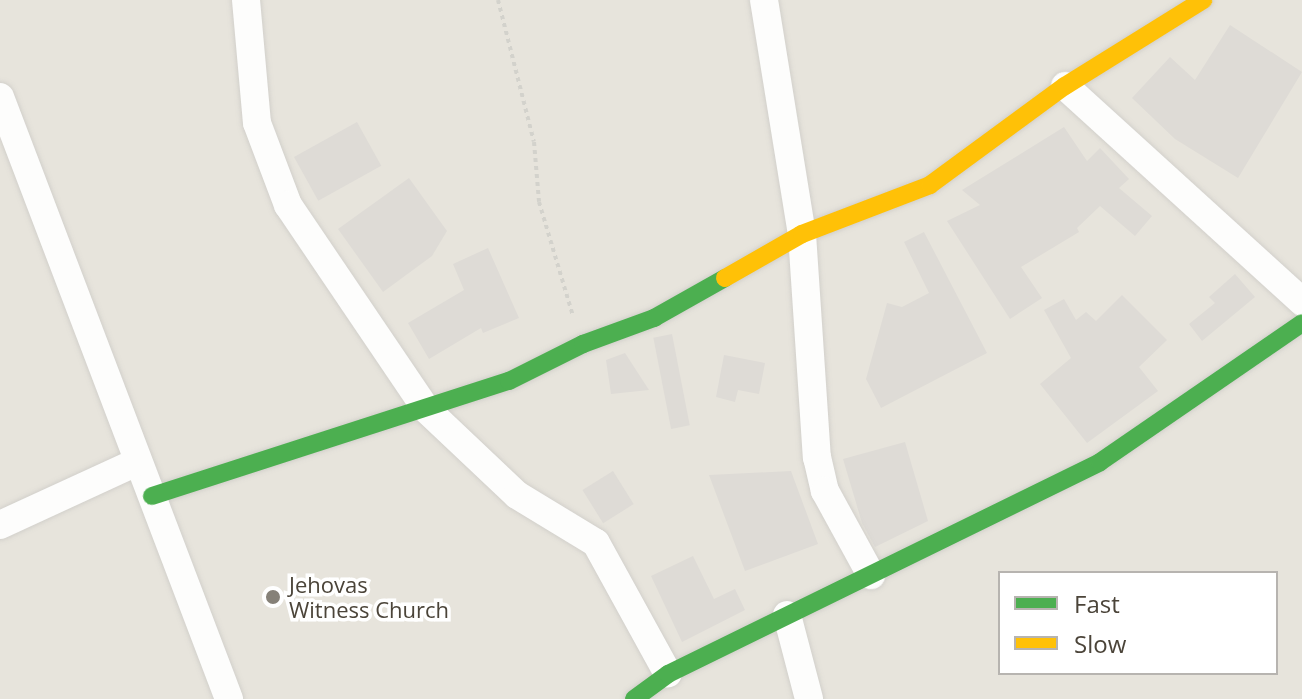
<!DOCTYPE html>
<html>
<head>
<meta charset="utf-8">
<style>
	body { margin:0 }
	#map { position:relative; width:1302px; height:699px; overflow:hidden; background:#f4f2ee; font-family:"Open Sans",sans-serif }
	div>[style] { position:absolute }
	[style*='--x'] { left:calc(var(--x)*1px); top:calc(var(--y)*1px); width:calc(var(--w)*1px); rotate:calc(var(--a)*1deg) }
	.residential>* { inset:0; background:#e7e4dc }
	.building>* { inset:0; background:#dedbd6; transform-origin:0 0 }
	.path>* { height:4px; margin-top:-2px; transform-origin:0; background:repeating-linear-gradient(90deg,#d3d2cc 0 4px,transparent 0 8px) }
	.roads { filter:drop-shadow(0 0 2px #d2d0cb) drop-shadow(0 0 2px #d2d0cb) }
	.street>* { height:28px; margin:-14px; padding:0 14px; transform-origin:14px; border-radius:14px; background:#fdfdfc }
	.fast>* { height:18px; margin:-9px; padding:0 9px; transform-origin:9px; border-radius:9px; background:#4caf50 }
	.slow>* { height:18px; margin:-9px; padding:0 9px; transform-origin:9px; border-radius:9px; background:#ffc107 }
	.dots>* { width:22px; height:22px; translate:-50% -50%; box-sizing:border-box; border:4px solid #fff; border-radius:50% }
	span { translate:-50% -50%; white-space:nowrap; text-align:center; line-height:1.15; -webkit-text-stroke:7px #fff; paint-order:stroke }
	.poi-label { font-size:22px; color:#4b4439 }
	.left { translate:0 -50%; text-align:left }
	.legend { position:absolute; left:998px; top:571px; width:280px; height:104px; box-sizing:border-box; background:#fff; border:2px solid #b7b4b0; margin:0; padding:10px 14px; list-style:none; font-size:24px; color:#4b4439 }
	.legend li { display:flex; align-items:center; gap:16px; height:40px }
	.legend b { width:40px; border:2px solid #b7b4b0 }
</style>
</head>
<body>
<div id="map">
	<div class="residential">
		<div style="clip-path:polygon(evenodd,0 0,1302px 0,1302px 699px,0 699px,0 0,1000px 573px,1276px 573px,1276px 673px,1000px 673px,1000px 573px)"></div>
	</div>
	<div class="building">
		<div style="clip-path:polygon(1230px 25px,1302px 72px,1238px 178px,1175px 139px,1132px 98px,1170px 57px,1195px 80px)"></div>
		<div style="left:357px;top:122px;width:50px;height:72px;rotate:61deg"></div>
		<div style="clip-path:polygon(1064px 127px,1087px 161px,1100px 148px,1129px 179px,1119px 188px,1152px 216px,1135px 236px,1100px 206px,1077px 228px,1079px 232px,1021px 267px,1042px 298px,1010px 319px,947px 221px,980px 205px,962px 190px)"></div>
		<div style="clip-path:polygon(409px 178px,447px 231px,432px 256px,383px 292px,338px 229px)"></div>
		<div style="clip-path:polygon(924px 232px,987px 353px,881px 408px,866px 379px,887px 303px,902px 307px,929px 293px,904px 242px)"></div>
		<div style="clip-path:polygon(488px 248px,519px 318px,483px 333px,481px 328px,429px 359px,408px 323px,464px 290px,453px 264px)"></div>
		<div style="clip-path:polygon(1235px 274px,1255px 297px,1202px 341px,1189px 324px,1215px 303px,1209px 297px)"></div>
		<div style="clip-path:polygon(1122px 295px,1167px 340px,1139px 367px,1158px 391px,1087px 443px,1040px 384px,1071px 358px,1044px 310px,1064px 299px,1076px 320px,1086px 312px,1096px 321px)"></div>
		<div style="left:672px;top:334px;width:93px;height:19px;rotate:79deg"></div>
		<div style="clip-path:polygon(625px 353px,649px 390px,611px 394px,606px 360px)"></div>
		<div style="clip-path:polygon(724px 355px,765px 363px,759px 394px,738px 390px,735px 402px,716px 397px)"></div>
		<div style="clip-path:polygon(905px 442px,928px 521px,875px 547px,862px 523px,843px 459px)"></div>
		<div style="left:613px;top:471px;width:39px;height:36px;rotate:58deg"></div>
		<div style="clip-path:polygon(791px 471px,818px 544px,745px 571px,709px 475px)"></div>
		<div style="clip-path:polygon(693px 556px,714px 599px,735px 589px,745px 610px,682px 642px,651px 576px)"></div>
	</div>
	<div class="path">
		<div style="--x:498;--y:0;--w:146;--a:75.8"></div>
		<div style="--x:534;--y:142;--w:60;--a:85.2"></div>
		<div style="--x:539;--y:202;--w:119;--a:73.4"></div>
	</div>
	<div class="roads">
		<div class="street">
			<div style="--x:246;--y:0;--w:123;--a:84.9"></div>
			<div style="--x:257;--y:123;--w:88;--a:69.3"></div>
			<div style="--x:288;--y:205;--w:246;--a:55.9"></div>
			<div style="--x:426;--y:409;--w:125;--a:43.4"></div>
			<div style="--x:517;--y:495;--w:92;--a:31.3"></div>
			<div style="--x:596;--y:543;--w:149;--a:61.2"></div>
			<div style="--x:764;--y:0;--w:237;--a:80.8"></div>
			<div style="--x:802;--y:234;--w:224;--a:86.2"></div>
			<div style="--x:817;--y:457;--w:35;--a:77"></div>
			<div style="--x:825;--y:491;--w:96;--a:61.3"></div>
			<div style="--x:1065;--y:86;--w:321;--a:42.3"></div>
			<div style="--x:0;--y:97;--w:644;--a:69.17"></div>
			<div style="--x:0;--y:525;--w:151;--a:-24.7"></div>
			<div style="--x:787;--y:615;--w:87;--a:75.3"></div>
		</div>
		<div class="fast">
			<div style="--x:152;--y:496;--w:375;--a:-17.9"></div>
			<div style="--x:509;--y:381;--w:83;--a:-26.6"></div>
			<div style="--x:583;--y:344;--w:76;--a:-20.1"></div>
			<div style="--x:654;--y:318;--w:81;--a:-29.4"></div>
			<div style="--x:634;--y:699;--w:42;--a:-36.3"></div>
			<div style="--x:668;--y:674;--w:481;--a:-26.1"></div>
			<div style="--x:1100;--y:462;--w:245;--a:-34.5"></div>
		</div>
		<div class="slow">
			<div style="--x:725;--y:278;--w:89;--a:-29.7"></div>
			<div style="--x:802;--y:234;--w:137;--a:-20.9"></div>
			<div style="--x:930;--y:185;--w:167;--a:-36.3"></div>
			<div style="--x:1065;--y:86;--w:163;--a:-31.9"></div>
		</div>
	</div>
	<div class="dots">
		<div style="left:273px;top:597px;background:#868178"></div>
	</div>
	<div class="poi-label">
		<span class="left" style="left:289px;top:597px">Jehovas<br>Witness Church</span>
	</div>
	<ul class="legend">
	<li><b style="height:10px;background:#4caf50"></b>Fast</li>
	<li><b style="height:10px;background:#ffc107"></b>Slow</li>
	</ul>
</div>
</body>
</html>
